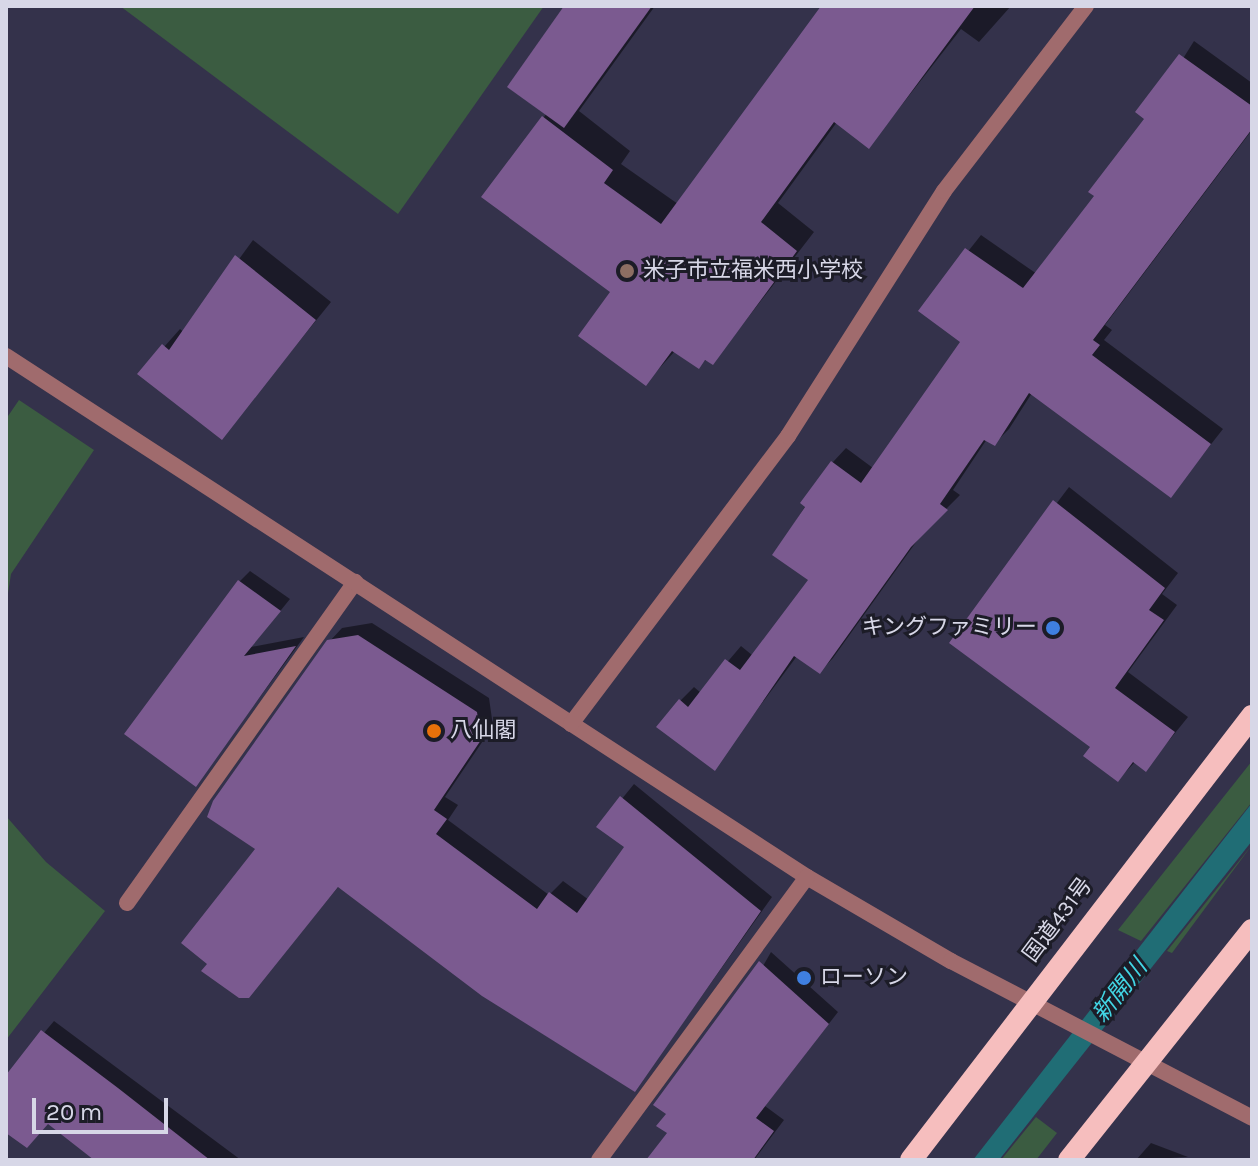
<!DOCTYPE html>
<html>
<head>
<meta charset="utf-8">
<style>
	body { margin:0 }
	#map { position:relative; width:1258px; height:1166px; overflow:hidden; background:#34324b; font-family:Karla,"Noto Sans JP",sans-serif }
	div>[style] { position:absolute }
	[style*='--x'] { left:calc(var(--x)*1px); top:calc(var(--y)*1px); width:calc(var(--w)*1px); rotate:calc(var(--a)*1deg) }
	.green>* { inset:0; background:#3b5c41 }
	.water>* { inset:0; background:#206d75 }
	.shadow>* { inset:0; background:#0007 }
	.building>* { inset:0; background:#7b5a90 }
	.service>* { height:16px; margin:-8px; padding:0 8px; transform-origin:8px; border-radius:8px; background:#a06b6d }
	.minor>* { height:16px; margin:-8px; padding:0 8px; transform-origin:8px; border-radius:8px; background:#a06b6d }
	.trunk>* { height:22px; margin:-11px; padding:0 11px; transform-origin:11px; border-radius:11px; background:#f6bebe }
	.dots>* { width:22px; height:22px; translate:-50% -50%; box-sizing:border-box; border:4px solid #1c1c27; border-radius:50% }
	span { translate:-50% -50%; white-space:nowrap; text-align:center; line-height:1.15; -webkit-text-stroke:6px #1c1c27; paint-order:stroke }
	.poi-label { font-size:22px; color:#d7d7e7 }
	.left { translate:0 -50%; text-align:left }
	.right { translate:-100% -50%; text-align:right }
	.street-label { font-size:22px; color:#d7d7e7 }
	.water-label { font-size:24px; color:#42d5e4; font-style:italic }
	.frame { position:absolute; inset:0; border:8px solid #d7d7e7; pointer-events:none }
	.scale { position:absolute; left:32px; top:1098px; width:136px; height:36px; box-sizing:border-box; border:4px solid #d7d7e7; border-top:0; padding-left:10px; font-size:24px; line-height:28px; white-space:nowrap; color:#d7d7e7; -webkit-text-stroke:6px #1c1c27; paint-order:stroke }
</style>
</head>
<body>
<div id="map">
	<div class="green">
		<div style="clip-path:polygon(120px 6px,544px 6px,398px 214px)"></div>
		<div style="clip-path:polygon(19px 400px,94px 450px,11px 574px,6px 606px,6px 419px)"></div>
		<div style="clip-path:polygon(1252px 761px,1252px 802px,1141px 941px,1118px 930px)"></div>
		<div style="clip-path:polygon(6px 816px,46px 862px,105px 911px,6px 1040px)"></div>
		<div style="clip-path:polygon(1252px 845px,1172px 953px,1167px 951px)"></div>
		<div style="clip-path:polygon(1036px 1117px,1057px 1133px,1036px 1160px,1001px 1160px)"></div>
	</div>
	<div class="water">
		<div style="clip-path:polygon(1252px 803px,1252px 841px,999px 1160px,973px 1160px)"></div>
	</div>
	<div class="shadow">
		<div style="clip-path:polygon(567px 6px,655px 6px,579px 111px,630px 151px,621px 164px,678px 204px,824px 6px,1011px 6px,979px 42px,961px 29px,869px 147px,837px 122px,778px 203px,814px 232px,713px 363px,675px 351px,646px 383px,613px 292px,484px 196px,547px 113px)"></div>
		<div style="clip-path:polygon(1194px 41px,1252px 83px,1252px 130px,1105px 325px,1112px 330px,1104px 340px,1223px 429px,1171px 495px,1032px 393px,1009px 429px,995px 443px,987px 439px,953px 490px,960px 495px,924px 531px,833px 658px,820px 672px,797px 656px,714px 768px,680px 701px,694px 687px,701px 693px,741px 646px,752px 655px,811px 579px,775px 554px,833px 462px,846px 448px,873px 468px,962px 341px,921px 311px,981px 235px,1037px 274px,1097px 196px)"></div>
		<div style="clip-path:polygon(253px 240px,331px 302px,222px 437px,140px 374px,180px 329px,185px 333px)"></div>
		<div style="clip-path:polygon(1069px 487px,1178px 573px,1162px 594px,1177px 605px,1128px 672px,1188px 717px,1146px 769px,1135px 762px,1118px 780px,1093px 746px,952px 642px)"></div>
		<div style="clip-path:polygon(250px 571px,290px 599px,251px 647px,304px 637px,195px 785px,239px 582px)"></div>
		<div style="clip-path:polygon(372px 623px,489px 698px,493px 726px,445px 797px,458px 805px,448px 820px,549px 895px,563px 881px,589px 900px,627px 847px,599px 827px,634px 784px,772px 897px,635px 1090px,339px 886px,248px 996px,258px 849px,329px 642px,342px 628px)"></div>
		<div style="clip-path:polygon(771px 952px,838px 1012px,765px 1106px,784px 1120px,754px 1160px,652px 1160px)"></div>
		<div style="clip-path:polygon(54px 1021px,241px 1160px,102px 1160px,49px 1122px,6px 1130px,6px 1078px)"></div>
		<div style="clip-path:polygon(1151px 1143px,1188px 1157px,1136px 1160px)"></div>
	</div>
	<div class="building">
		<div style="clip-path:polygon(564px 6px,652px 6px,564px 128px,507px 87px)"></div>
		<div style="clip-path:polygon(821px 6px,975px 6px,869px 149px,834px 122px,761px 222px,797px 251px,713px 365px,705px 360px,699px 369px,672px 351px,646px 386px,578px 336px,610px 292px,481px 197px,542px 116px,613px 170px,604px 183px,661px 224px)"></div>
		<div style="clip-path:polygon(1179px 54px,1252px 106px,1252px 129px,1093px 340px,1100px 345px,1092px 355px,1211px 444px,1171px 498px,1029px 393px,995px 446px,984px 440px,940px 504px,948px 510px,911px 547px,820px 674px,794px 656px,715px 771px,656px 727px,679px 699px,688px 707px,725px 659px,740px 670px,808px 580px,772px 555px,805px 507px,800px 503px,831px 461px,861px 483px,960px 342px,918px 311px,965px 248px,1023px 288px,1094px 196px,1088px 192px,1144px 119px,1135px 112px)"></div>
		<div style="clip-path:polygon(235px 255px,316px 320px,222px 440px,137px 374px,162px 344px,169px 350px)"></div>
		<div style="clip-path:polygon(1053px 500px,1165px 588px,1149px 610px,1164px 620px,1115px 688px,1175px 732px,1146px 772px,1133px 762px,1118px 782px,1083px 756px,1090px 747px,949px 643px)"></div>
		<div style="clip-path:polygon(238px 580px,281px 611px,244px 656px,296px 646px,196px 787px,124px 734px)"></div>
		<div style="clip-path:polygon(358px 635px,477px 712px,481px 740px,434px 810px,447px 819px,436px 834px,537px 909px,549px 892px,577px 913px,624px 847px,596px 827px,620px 796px,761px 911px,635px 1092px,482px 996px,338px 887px,249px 998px,239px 998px,201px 971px,207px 964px,181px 943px,255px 849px,207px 817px,213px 801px,327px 640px)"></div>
		<div style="clip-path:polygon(759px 961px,829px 1024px,756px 1118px,774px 1131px,753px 1160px,646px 1160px,667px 1133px,656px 1126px,666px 1114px,653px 1105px)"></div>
		<div style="clip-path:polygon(41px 1030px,118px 1088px,210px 1160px,94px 1160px,48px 1124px,27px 1148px,6px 1133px,6px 1075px)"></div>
	</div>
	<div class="service">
		<div style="--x:127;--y:903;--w:394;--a:-54.6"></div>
	</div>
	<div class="minor">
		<div style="--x:6;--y:356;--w:956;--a:33.04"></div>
		<div style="--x:807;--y:877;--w:167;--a:30.3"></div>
		<div style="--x:951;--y:961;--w:339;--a:27.5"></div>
		<div style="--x:571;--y:724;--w:361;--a:-53"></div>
		<div style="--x:788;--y:436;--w:290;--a:-57.5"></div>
		<div style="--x:944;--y:191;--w:233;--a:-52.5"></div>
		<div style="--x:599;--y:1160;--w:351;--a:-53.7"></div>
	</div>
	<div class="trunk">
		<div style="--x:911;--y:1160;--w:560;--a:-52.48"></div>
		<div style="--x:1069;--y:1160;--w:294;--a:-51.5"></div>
	</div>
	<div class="dots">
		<div style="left:627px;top:271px;background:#8d6e63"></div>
		<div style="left:1053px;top:628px;background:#3f7fe0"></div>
		<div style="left:434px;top:731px;background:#e8710a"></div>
		<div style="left:804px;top:978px;background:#3f7fe0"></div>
	</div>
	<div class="poi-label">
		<span class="left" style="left:643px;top:271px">米子市立福米西小学校</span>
		<span class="right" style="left:1037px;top:628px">キングファミリー</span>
		<span class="left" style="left:450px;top:731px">八仙閣</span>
		<span class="left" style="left:820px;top:978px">ローソン</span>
	</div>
	<div class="street-label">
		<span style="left:1058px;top:920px;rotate:-53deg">国道431号</span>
	</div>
	<div class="water-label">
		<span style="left:1120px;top:991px;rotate:-52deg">新開川</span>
	</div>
	<div class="frame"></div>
	<div class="scale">20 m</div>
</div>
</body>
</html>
